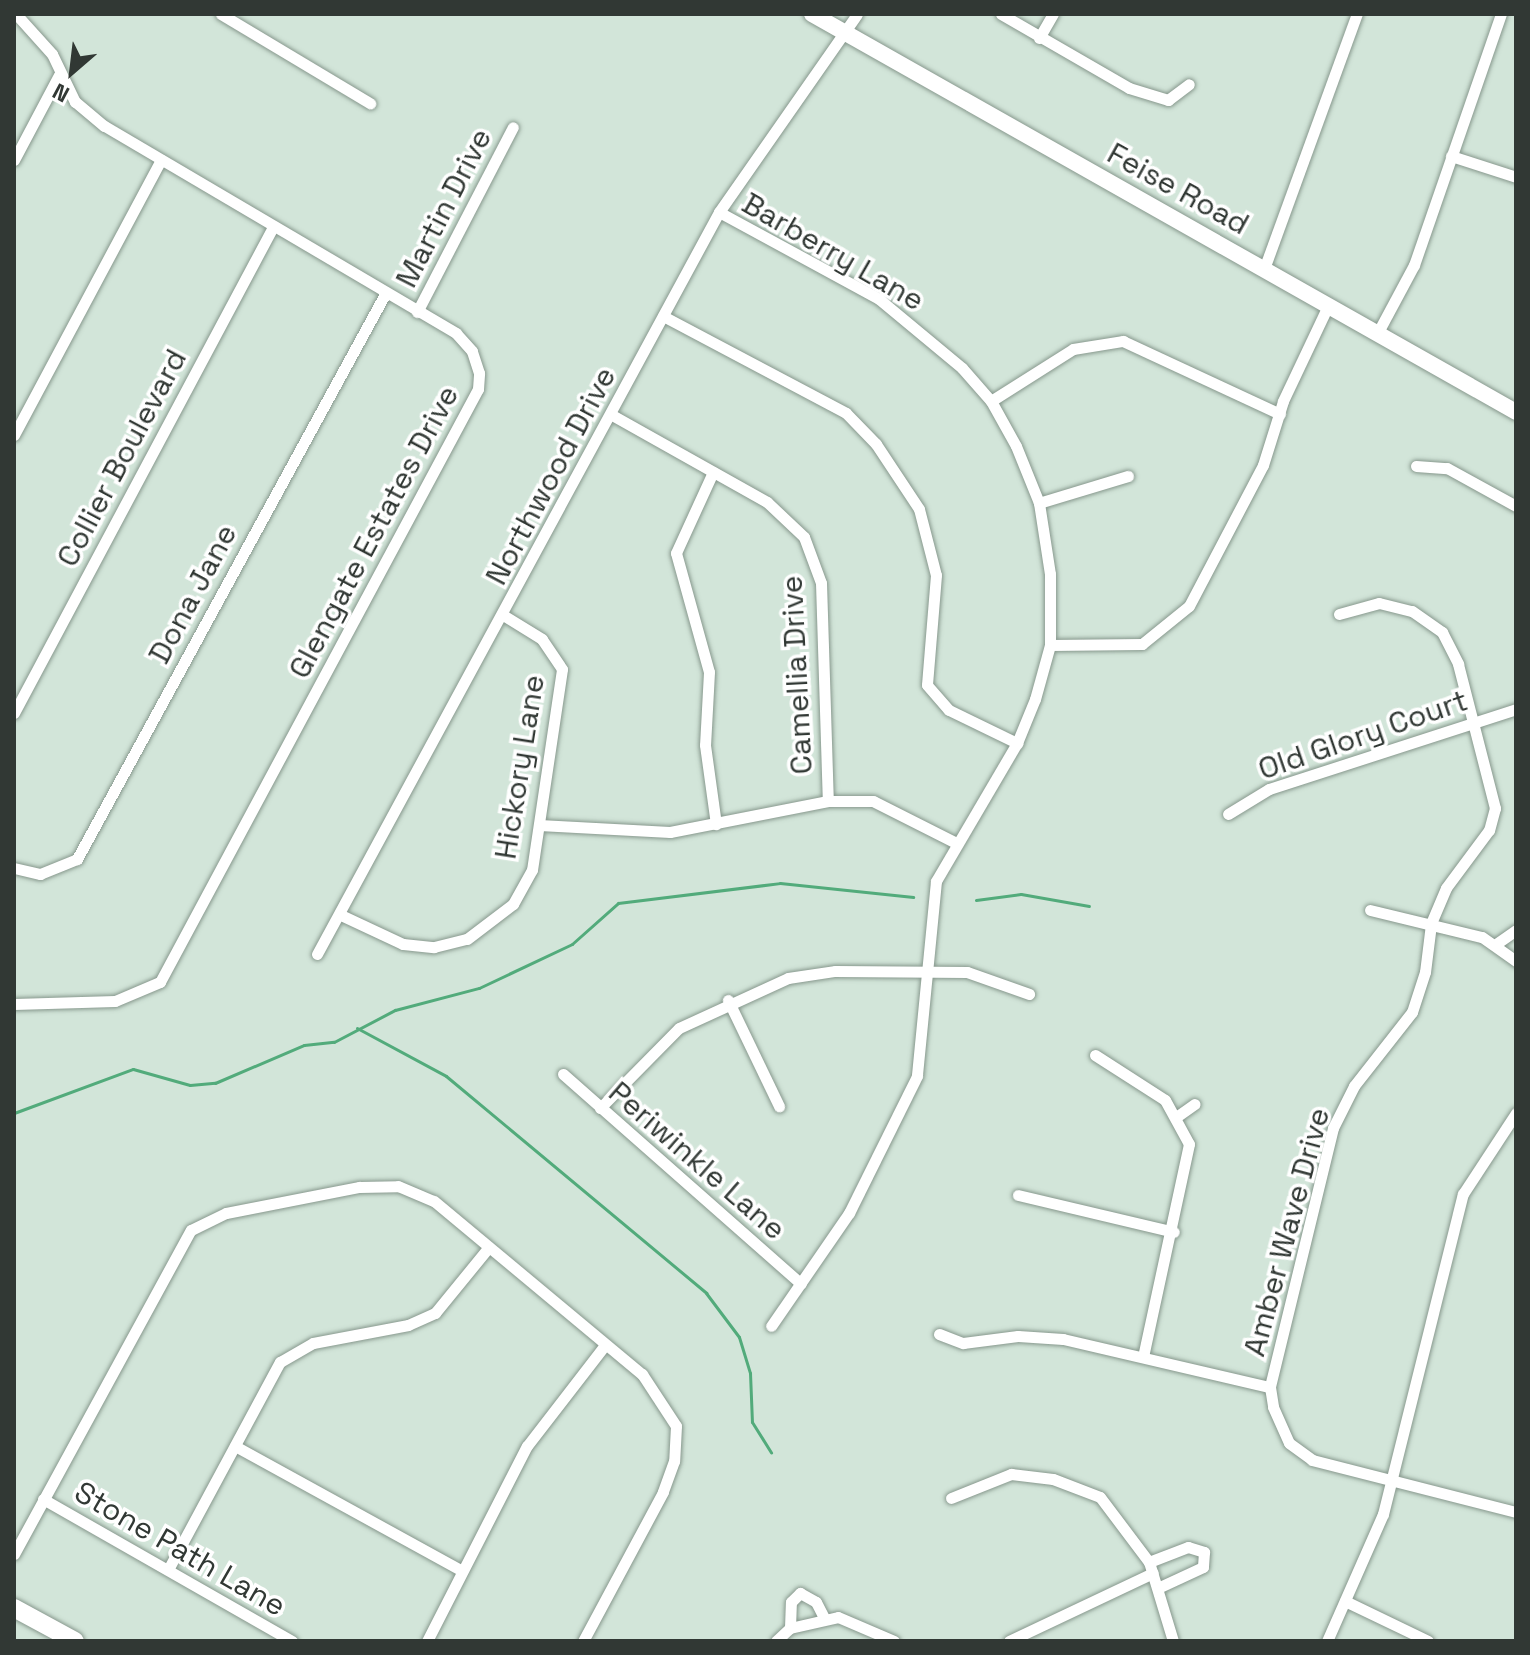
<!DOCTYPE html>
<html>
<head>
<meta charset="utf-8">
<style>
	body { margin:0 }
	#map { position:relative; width:1530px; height:1655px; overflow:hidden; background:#d2e5d9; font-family:"Space Grotesk",sans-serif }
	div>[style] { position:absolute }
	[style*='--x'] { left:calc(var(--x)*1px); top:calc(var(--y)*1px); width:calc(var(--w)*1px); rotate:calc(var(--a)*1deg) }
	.stream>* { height:3px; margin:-1.5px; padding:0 1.5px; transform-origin:1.5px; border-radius:1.5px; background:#52ab7b }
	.roads { filter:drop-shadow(0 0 2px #87988d) drop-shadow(0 0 2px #87988d) }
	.minor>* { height:11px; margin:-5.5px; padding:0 5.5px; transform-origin:5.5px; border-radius:5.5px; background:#fff }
	.secondary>* { height:16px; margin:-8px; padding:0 8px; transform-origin:8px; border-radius:8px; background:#fff }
	.primary>* { height:18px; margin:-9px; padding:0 9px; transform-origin:9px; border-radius:9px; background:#fff }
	span { translate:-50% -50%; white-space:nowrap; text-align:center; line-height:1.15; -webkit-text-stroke:7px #fff; paint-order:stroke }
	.street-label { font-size:30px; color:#313834 }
	.frame { position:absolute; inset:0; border:16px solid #313834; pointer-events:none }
	.north { position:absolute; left:32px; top:32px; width:80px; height:80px; -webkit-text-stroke:6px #fff; paint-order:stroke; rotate:208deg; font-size:22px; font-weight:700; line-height:32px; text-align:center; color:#313834 }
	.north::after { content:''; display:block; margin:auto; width:28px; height:36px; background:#313834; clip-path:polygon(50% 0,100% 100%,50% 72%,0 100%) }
</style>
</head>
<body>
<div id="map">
	<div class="stream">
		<div style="--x:976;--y:900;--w:45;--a:-7.6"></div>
		<div style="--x:1021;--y:894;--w:69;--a:10"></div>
		<div style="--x:357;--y:1028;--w:101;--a:28.3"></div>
		<div style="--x:446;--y:1076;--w:339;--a:39.8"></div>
		<div style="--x:706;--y:1293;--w:55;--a:53.1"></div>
		<div style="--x:739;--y:1337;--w:38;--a:73"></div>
		<div style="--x:750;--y:1373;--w:49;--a:87.7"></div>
		<div style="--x:752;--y:1422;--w:36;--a:58"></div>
		<div style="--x:14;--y:1113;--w:127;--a:-20.3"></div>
		<div style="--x:133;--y:1069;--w:59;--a:15.7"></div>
		<div style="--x:190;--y:1085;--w:25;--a:-5"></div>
		<div style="--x:215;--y:1083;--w:97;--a:-23.1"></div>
		<div style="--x:304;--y:1045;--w:30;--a:-6"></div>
		<div style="--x:334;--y:1042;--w:69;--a:-27.7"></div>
		<div style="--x:395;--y:1010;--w:87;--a:-14.7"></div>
		<div style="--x:479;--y:988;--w:103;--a:-25.3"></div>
		<div style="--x:572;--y:944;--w:62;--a:-41.7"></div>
		<div style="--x:618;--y:903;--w:163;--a:-7"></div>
		<div style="--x:780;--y:883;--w:134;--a:6"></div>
	</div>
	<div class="roads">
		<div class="minor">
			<div style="--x:221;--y:14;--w:174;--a:30.9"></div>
			<div style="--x:1001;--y:14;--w:148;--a:30"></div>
			<div style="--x:1129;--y:88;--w:41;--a:17.1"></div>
			<div style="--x:1168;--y:100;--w:26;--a:-37"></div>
			<div style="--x:1039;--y:38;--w:28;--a:-60"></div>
			<div style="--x:1451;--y:156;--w:68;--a:17.9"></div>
			<div style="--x:14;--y:160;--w:96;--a:-62.1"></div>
			<div style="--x:719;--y:212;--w:182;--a:28.5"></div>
			<div style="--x:879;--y:299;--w:108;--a:39.7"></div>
			<div style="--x:962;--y:368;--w:44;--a:48.7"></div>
			<div style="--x:991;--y:401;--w:51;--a:60.9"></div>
			<div style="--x:1016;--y:446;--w:61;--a:68"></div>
			<div style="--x:1039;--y:503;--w:72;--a:81.2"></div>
			<div style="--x:1050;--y:574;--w:71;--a:90"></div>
			<div style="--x:1050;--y:645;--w:56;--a:105.5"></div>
			<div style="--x:1035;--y:699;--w:48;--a:112.2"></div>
			<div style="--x:1017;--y:743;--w:160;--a:120.4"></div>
			<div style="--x:936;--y:881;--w:196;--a:95.6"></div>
			<div style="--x:917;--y:1076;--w:153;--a:116.4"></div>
			<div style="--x:849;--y:1213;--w:137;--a:124.6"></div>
			<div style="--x:1264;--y:269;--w:271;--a:-70"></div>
			<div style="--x:417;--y:312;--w:208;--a:-62.6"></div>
			<div style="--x:663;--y:316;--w:207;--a:27.9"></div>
			<div style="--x:846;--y:413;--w:43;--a:45.9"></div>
			<div style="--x:876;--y:444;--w:78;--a:56.5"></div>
			<div style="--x:919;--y:509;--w:68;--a:75.6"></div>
			<div style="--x:936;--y:575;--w:110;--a:94.7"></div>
			<div style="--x:927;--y:685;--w:33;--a:49"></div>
			<div style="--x:949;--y:710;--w:76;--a:25.9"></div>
			<div style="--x:1377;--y:334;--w:78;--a:-61.8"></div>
			<div style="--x:1414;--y:265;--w:266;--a:-70.9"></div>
			<div style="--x:991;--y:401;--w:97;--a:-32.4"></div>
			<div style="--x:1073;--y:349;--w:51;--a:-9.1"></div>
			<div style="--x:1123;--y:341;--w:173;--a:24.9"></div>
			<div style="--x:612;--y:415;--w:178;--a:29.3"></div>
			<div style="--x:767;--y:502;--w:51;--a:43.4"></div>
			<div style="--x:804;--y:537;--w:49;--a:69.7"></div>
			<div style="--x:821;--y:583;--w:218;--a:88.2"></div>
			<div style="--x:14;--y:435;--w:312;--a:-61.9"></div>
			<div style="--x:1416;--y:466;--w:31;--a:4"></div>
			<div style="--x:1447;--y:468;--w:79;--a:28.8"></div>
			<div style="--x:713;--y:472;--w:89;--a:114.6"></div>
			<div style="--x:676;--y:553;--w:123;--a:74.5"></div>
			<div style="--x:709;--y:672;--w:73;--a:93.1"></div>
			<div style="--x:705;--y:745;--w:80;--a:82.1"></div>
			<div style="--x:1039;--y:503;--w:93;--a:-16.9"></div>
			<div style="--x:1339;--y:614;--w:41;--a:-15.4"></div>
			<div style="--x:1379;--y:603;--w:34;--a:14"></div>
			<div style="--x:1412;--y:611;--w:37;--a:35"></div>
			<div style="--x:1442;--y:632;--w:36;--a:63"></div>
			<div style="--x:1458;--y:664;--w:149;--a:75.6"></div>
			<div style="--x:1495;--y:808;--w:23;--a:105"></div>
			<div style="--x:1489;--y:830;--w:72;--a:126.6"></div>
			<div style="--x:1446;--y:888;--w:39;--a:113"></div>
			<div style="--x:1431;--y:924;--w:48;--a:97.1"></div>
			<div style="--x:1425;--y:972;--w:42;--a:108"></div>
			<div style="--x:1412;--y:1012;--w:94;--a:128.1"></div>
			<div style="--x:1354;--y:1086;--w:47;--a:116.6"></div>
			<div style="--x:1333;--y:1128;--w:267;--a:103.7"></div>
			<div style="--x:1270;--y:1387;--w:20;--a:81"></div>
			<div style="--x:1273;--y:1407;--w:39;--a:66"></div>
			<div style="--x:1289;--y:1443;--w:29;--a:36"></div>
			<div style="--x:1312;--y:1460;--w:211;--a:14.3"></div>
			<div style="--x:1050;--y:645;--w:92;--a:-0.6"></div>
			<div style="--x:1142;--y:644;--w:60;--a:-39"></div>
			<div style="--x:1189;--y:606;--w:159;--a:-62.3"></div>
			<div style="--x:1263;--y:465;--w:67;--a:-72.6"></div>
			<div style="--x:1283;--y:401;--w:105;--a:-64.7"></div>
			<div style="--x:14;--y:713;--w:551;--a:-61.95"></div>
			<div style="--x:1228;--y:814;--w:48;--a:-31.4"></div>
			<div style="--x:1269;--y:789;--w:260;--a:-17.9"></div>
			<div style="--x:539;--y:825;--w:131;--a:3.1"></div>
			<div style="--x:670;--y:832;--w:161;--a:-11.1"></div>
			<div style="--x:828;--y:801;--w:45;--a:0"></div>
			<div style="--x:873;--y:801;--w:91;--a:26.8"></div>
			<div style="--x:14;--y:868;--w:27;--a:13"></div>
			<div style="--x:40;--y:874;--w:40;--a:-22"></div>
			<div style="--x:77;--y:859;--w:643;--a:-61.4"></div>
			<div style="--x:1370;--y:910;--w:115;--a:13.6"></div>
			<div style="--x:1482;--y:937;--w:42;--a:35.2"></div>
			<div style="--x:343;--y:916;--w:66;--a:25"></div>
			<div style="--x:403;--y:944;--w:31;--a:6"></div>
			<div style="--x:434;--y:947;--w:34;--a:-14"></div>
			<div style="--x:467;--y:939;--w:58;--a:-37.3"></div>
			<div style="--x:513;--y:904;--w:39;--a:-61"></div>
			<div style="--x:532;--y:870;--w:203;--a:-81.5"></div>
			<div style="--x:562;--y:669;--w:36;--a:-124"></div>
			<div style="--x:542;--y:639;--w:46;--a:-148.4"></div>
			<div style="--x:1496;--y:944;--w:24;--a:-35"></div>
			<div style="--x:317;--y:954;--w:844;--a:-61.55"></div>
			<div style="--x:719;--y:212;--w:241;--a:-55.1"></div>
			<div style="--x:728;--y:1000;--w:118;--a:64.3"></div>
			<div style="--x:14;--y:1004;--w:101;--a:-1.7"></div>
			<div style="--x:115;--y:1001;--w:49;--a:-22.9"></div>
			<div style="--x:160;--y:982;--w:673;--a:-61.8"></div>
			<div style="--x:478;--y:389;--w:16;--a:-86"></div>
			<div style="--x:479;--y:373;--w:23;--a:-108"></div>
			<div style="--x:472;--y:351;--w:24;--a:-132"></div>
			<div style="--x:456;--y:333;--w:408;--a:-149.5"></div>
			<div style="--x:104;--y:126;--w:38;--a:-140"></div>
			<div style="--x:75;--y:102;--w:53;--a:-115.6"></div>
			<div style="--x:52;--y:54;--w:54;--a:-132"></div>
			<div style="--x:1095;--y:1055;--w:83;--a:32.7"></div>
			<div style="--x:1165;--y:1100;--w:50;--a:61.4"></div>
			<div style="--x:1189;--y:1144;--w:218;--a:102.2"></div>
			<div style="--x:563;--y:1074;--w:317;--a:41.4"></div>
			<div style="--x:600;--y:1108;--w:112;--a:-45.4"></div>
			<div style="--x:679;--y:1028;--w:120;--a:-24.6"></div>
			<div style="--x:788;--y:978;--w:48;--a:-8.5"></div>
			<div style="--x:835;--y:971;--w:132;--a:0.4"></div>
			<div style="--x:967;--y:972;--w:66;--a:19.5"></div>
			<div style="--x:1179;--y:1115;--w:19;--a:-35"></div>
			<div style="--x:1018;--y:1195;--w:160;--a:13.3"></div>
			<div style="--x:939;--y:1334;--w:26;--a:21"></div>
			<div style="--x:963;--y:1343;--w:55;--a:-7.3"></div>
			<div style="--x:1018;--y:1336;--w:45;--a:3.8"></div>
			<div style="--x:1063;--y:1339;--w:212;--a:13.1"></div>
			<div style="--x:235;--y:1446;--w:259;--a:28.8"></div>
			<div style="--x:951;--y:1498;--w:65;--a:-21.8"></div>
			<div style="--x:1011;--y:1474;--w:42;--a:6.8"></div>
			<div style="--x:1053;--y:1479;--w:50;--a:21"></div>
			<div style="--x:1100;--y:1497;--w:81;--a:53"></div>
			<div style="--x:1149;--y:1562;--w:83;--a:73.1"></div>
			<div style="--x:43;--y:1499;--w:287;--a:29.7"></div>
			<div style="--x:14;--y:1554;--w:369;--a:-61.4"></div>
			<div style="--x:191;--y:1230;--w:39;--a:-26"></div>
			<div style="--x:226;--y:1213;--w:136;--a:-11.1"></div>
			<div style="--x:359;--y:1187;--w:39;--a:-1"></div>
			<div style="--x:398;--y:1186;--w:39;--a:23"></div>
			<div style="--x:434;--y:1201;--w:271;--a:39.8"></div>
			<div style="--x:642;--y:1374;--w:62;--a:56.8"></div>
			<div style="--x:676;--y:1426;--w:35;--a:93"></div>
			<div style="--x:674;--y:1461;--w:33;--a:110"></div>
			<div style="--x:663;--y:1492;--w:169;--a:118.2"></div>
			<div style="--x:1149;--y:1562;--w:42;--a:-21"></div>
			<div style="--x:1188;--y:1547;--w:17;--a:17"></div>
			<div style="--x:1204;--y:1552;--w:15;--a:94"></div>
			<div style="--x:1203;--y:1567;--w:47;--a:155.1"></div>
			<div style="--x:170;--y:1566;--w:232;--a:-61.7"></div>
			<div style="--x:280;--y:1362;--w:38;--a:-30"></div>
			<div style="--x:313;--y:1343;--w:97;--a:-10.7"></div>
			<div style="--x:408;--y:1325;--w:30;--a:-24"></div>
			<div style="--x:435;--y:1313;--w:84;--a:-50.8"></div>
			<div style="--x:1345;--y:1601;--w:92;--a:25.7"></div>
			<div style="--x:790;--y:1628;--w:26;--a:-88"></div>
			<div style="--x:791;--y:1602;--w:13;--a:-45"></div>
			<div style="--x:800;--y:1593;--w:18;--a:29"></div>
			<div style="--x:816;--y:1602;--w:18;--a:63"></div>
			<div style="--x:427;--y:1641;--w:219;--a:-62.9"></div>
			<div style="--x:527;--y:1446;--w:128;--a:-52.3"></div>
			<div style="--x:776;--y:1641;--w:19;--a:-43"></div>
			<div style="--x:790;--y:1628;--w:49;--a:-12.9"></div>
			<div style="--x:838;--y:1617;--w:61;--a:23.2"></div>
			<div style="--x:1009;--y:1641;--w:159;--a:-25.3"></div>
			<div style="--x:1327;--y:1641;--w:139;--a:-66.2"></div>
			<div style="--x:1383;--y:1514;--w:330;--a:-76"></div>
			<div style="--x:1463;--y:1194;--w:97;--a:-56.8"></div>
		</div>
		<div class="secondary">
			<div style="--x:812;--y:14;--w:809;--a:29.48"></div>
		</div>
		<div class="primary">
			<div style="--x:14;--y:1608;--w:69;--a:28.4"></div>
		</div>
	</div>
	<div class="street-label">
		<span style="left:1178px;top:189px;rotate:29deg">Feise Road</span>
		<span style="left:444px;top:208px;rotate:-63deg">Martin Drive</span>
		<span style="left:833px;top:252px;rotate:30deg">Barberry Lane</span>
		<span style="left:122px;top:458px;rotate:-62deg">Collier Boulevard</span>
		<span style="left:551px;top:476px;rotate:-62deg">Northwood Drive</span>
		<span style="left:374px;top:532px;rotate:-62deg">Glengate Estates Drive</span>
		<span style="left:193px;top:594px;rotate:-62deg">Dona Jane</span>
		<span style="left:797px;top:675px;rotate:-93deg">Camellia Drive</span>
		<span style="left:1363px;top:735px;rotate:-19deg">Old Glory Court</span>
		<span style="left:520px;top:767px;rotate:-81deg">Hickory Lane</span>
		<span style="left:697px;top:1161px;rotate:41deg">Periwinkle Lane</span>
		<span style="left:1287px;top:1232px;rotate:-75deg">Amber Wave Drive</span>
		<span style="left:180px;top:1549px;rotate:30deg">Stone Path Lane</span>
	</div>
	<div class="frame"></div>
	<div class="north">N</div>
</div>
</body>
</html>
